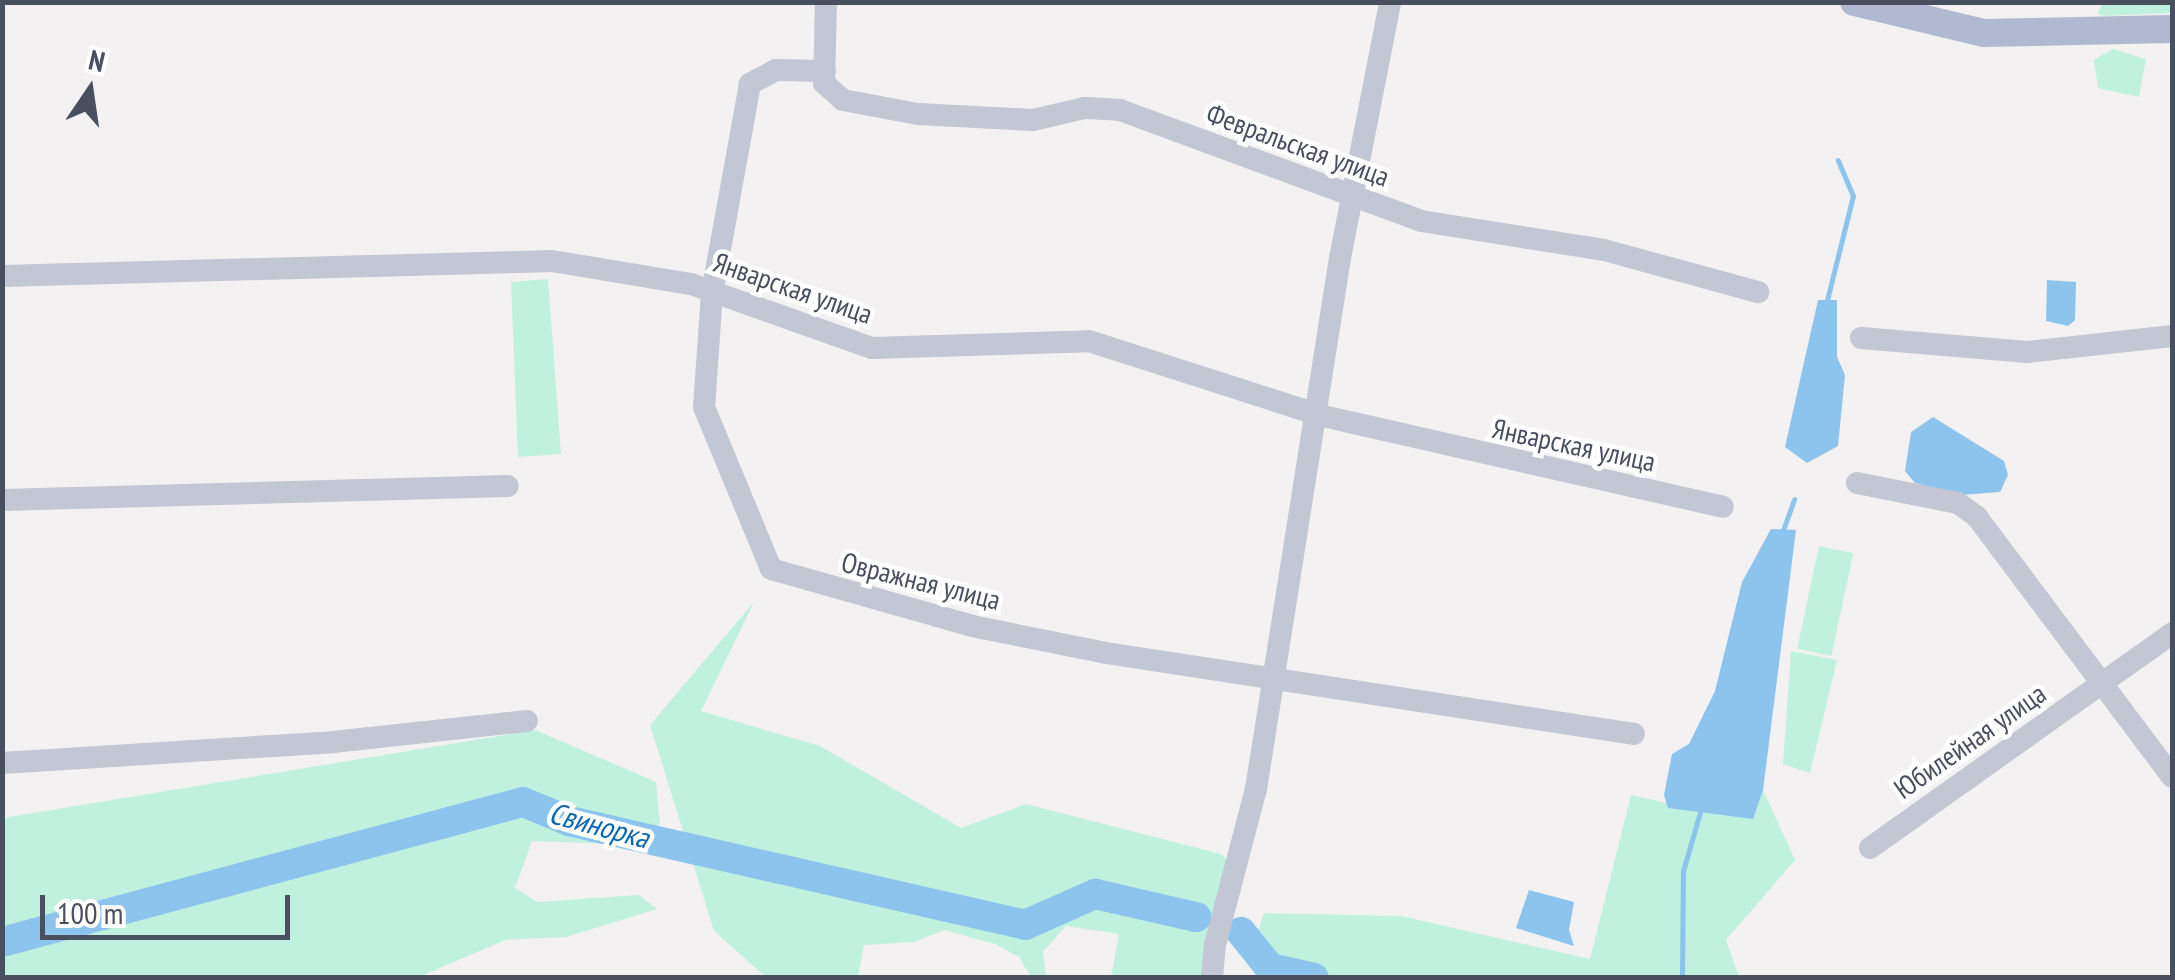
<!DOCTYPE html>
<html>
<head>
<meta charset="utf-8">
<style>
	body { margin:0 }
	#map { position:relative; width:2175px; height:980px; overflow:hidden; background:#f3f1f1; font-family:"PT Sans Narrow",sans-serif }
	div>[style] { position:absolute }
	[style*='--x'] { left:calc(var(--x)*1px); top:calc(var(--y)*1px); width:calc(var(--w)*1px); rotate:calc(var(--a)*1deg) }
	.green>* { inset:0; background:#c0f1de; transform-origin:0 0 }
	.water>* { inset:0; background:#8cc4ee }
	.stream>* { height:5px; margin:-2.5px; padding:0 2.5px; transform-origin:2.5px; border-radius:2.5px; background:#8cc4ee }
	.river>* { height:30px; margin:-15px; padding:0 15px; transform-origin:15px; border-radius:15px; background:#8cc4ee }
	.minor>* { height:22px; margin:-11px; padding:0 11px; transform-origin:11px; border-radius:11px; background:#c2c7d3 }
	.major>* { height:28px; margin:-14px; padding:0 14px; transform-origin:14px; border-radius:14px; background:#b0b9d0 }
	span { translate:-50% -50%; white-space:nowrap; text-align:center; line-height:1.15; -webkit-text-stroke:9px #fff; paint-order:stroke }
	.street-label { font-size:28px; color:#484f5f }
	.water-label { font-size:30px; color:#0a68b1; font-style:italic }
	.frame { position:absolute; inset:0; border:5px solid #484f5f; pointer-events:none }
	.north { position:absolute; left:40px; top:40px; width:100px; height:100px; -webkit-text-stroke:8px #fff; paint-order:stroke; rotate:13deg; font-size:28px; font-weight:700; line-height:40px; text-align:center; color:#484f5f }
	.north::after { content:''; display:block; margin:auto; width:35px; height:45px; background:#484f5f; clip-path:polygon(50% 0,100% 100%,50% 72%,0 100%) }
	.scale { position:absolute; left:40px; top:895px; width:250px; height:45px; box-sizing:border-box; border:5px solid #484f5f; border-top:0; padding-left:12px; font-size:30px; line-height:35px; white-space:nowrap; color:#484f5f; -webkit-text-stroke:8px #fff; paint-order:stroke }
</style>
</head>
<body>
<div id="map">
	<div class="green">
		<div style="clip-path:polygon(2104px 3px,2172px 3px,2172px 13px,2104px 16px,2097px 13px)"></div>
		<div style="clip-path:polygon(2112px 49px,2146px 59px,2139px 97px,2098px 88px,2094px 60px)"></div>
		<div style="clip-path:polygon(548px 279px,561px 454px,518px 457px,511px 282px)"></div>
		<div style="left:1819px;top:546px;width:35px;height:105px;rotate:12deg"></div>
		<div style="clip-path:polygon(754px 602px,701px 711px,820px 746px,961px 828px,1026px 804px,1221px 854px,1228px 860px,1205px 977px,1111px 977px,1119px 934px,1066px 926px,1043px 952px,1046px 977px,1031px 977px,1019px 957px,995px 944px,944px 930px,914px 942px,864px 945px,858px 977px,766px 977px,714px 931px,650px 725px)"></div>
		<div style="clip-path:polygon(1791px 651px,1837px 660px,1810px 773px,1783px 764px)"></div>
		<div style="clip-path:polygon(535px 730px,656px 782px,660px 824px,608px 844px,532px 841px,515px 888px,537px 902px,639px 895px,657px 909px,566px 937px,505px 940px,419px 977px,3px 978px,3px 818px)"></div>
		<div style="clip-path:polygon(1763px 790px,1795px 860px,1726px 940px,1739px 977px,1258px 978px,1247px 963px,1264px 913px,1401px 916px,1590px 959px,1631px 795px,1721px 815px)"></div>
	</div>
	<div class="water">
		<div style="clip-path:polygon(2047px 280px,2076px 282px,2075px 320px,2068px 326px,2046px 321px)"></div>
		<div style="clip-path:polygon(1818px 300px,1837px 300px,1837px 357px,1845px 375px,1838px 446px,1807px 463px,1785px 447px)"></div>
		<div style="clip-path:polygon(1933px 417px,2004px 461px,2008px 475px,2000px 492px,1961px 495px,1915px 483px,1905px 471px,1911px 432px)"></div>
		<div style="clip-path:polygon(1771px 529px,1796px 530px,1763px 790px,1753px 819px,1668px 808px,1664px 795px,1672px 754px,1689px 744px,1715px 691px,1742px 582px)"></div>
		<div style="clip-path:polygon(1529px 890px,1574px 902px,1569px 930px,1574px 946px,1516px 928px)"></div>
	</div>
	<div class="stream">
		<div style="--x:1827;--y:300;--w:107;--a:-76"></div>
		<div style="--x:1853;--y:196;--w:39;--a:-113"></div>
		<div style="--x:1783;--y:530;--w:33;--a:-70"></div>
		<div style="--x:1682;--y:978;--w:107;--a:-89.5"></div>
		<div style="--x:1683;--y:871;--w:61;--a:-73.9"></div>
	</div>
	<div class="river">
		<div style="--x:1241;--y:932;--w:46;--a:51.1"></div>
		<div style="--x:1270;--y:968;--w:45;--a:12.8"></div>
		<div style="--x:2;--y:942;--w:539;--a:-15.04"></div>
		<div style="--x:523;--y:802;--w:50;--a:22.4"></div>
		<div style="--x:569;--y:821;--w:468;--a:12.8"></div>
		<div style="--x:1025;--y:925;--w:77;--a:-23.9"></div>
		<div style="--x:1095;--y:894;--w:104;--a:12.8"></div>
	</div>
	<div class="minor">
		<div style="--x:826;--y:2;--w:81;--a:91.4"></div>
		<div style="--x:824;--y:83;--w:25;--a:42"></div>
		<div style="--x:843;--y:100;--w:76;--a:10.6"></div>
		<div style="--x:918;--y:114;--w:115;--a:3"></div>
		<div style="--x:1033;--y:120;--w:53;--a:-13"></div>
		<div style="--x:1085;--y:108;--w:35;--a:3"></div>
		<div style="--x:1120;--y:110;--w:321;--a:20.2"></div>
		<div style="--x:1421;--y:221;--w:185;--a:9"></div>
		<div style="--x:1604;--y:250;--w:160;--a:15.3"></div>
		<div style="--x:825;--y:71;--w:49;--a:-178.8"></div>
		<div style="--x:776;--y:70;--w:30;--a:152"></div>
		<div style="--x:750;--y:84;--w:212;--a:100.3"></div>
		<div style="--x:712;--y:293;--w:114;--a:94"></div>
		<div style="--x:704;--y:407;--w:175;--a:67.5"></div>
		<div style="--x:771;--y:569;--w:209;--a:15.8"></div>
		<div style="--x:972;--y:626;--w:137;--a:11.4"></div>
		<div style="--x:1106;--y:653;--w:534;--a:8.72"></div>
		<div style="--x:2;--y:276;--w:550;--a:-1.56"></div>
		<div style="--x:552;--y:261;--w:141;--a:9.4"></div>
		<div style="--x:691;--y:284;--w:192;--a:19.5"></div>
		<div style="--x:872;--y:348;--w:217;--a:-1.8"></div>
		<div style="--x:1089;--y:341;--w:246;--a:17.8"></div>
		<div style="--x:1323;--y:416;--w:410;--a:12.8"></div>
		<div style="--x:1861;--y:338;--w:167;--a:4.8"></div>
		<div style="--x:2027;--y:352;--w:146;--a:-6.3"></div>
		<div style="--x:1857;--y:483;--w:103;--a:11.2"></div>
		<div style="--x:1958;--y:503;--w:24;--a:36"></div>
		<div style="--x:1977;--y:517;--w:325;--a:53.1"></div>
		<div style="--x:2;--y:500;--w:506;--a:-1.58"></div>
		<div style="--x:2;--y:763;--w:332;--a:-3.6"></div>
		<div style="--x:333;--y:742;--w:195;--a:-6.2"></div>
		<div style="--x:1870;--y:848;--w:371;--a:-35.4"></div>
		<div style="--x:1212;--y:978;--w:33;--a:-85"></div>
		<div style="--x:1215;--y:945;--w:161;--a:-75.3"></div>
		<div style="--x:1256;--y:789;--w:538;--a:-81.01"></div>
		<div style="--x:1340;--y:258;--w:261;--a:-78.9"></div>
	</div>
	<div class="major">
		<div style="--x:1854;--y:2;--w:134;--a:13.4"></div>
		<div style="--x:1984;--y:33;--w:188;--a:-1.2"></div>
	</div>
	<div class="street-label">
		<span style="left:1298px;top:145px;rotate:20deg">Февральская улица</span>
		<span style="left:793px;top:288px;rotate:19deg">Январская улица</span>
		<span style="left:1574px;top:445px;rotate:12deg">Январская улица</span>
		<span style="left:921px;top:581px;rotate:14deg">Овражная улица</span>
		<span style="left:1970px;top:741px;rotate:-35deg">Юбилейная улица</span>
	</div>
	<div class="water-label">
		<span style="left:599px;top:825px;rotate:15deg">Свинорка</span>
	</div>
	<div class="frame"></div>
	<div class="north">N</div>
	<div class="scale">100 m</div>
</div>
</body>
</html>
